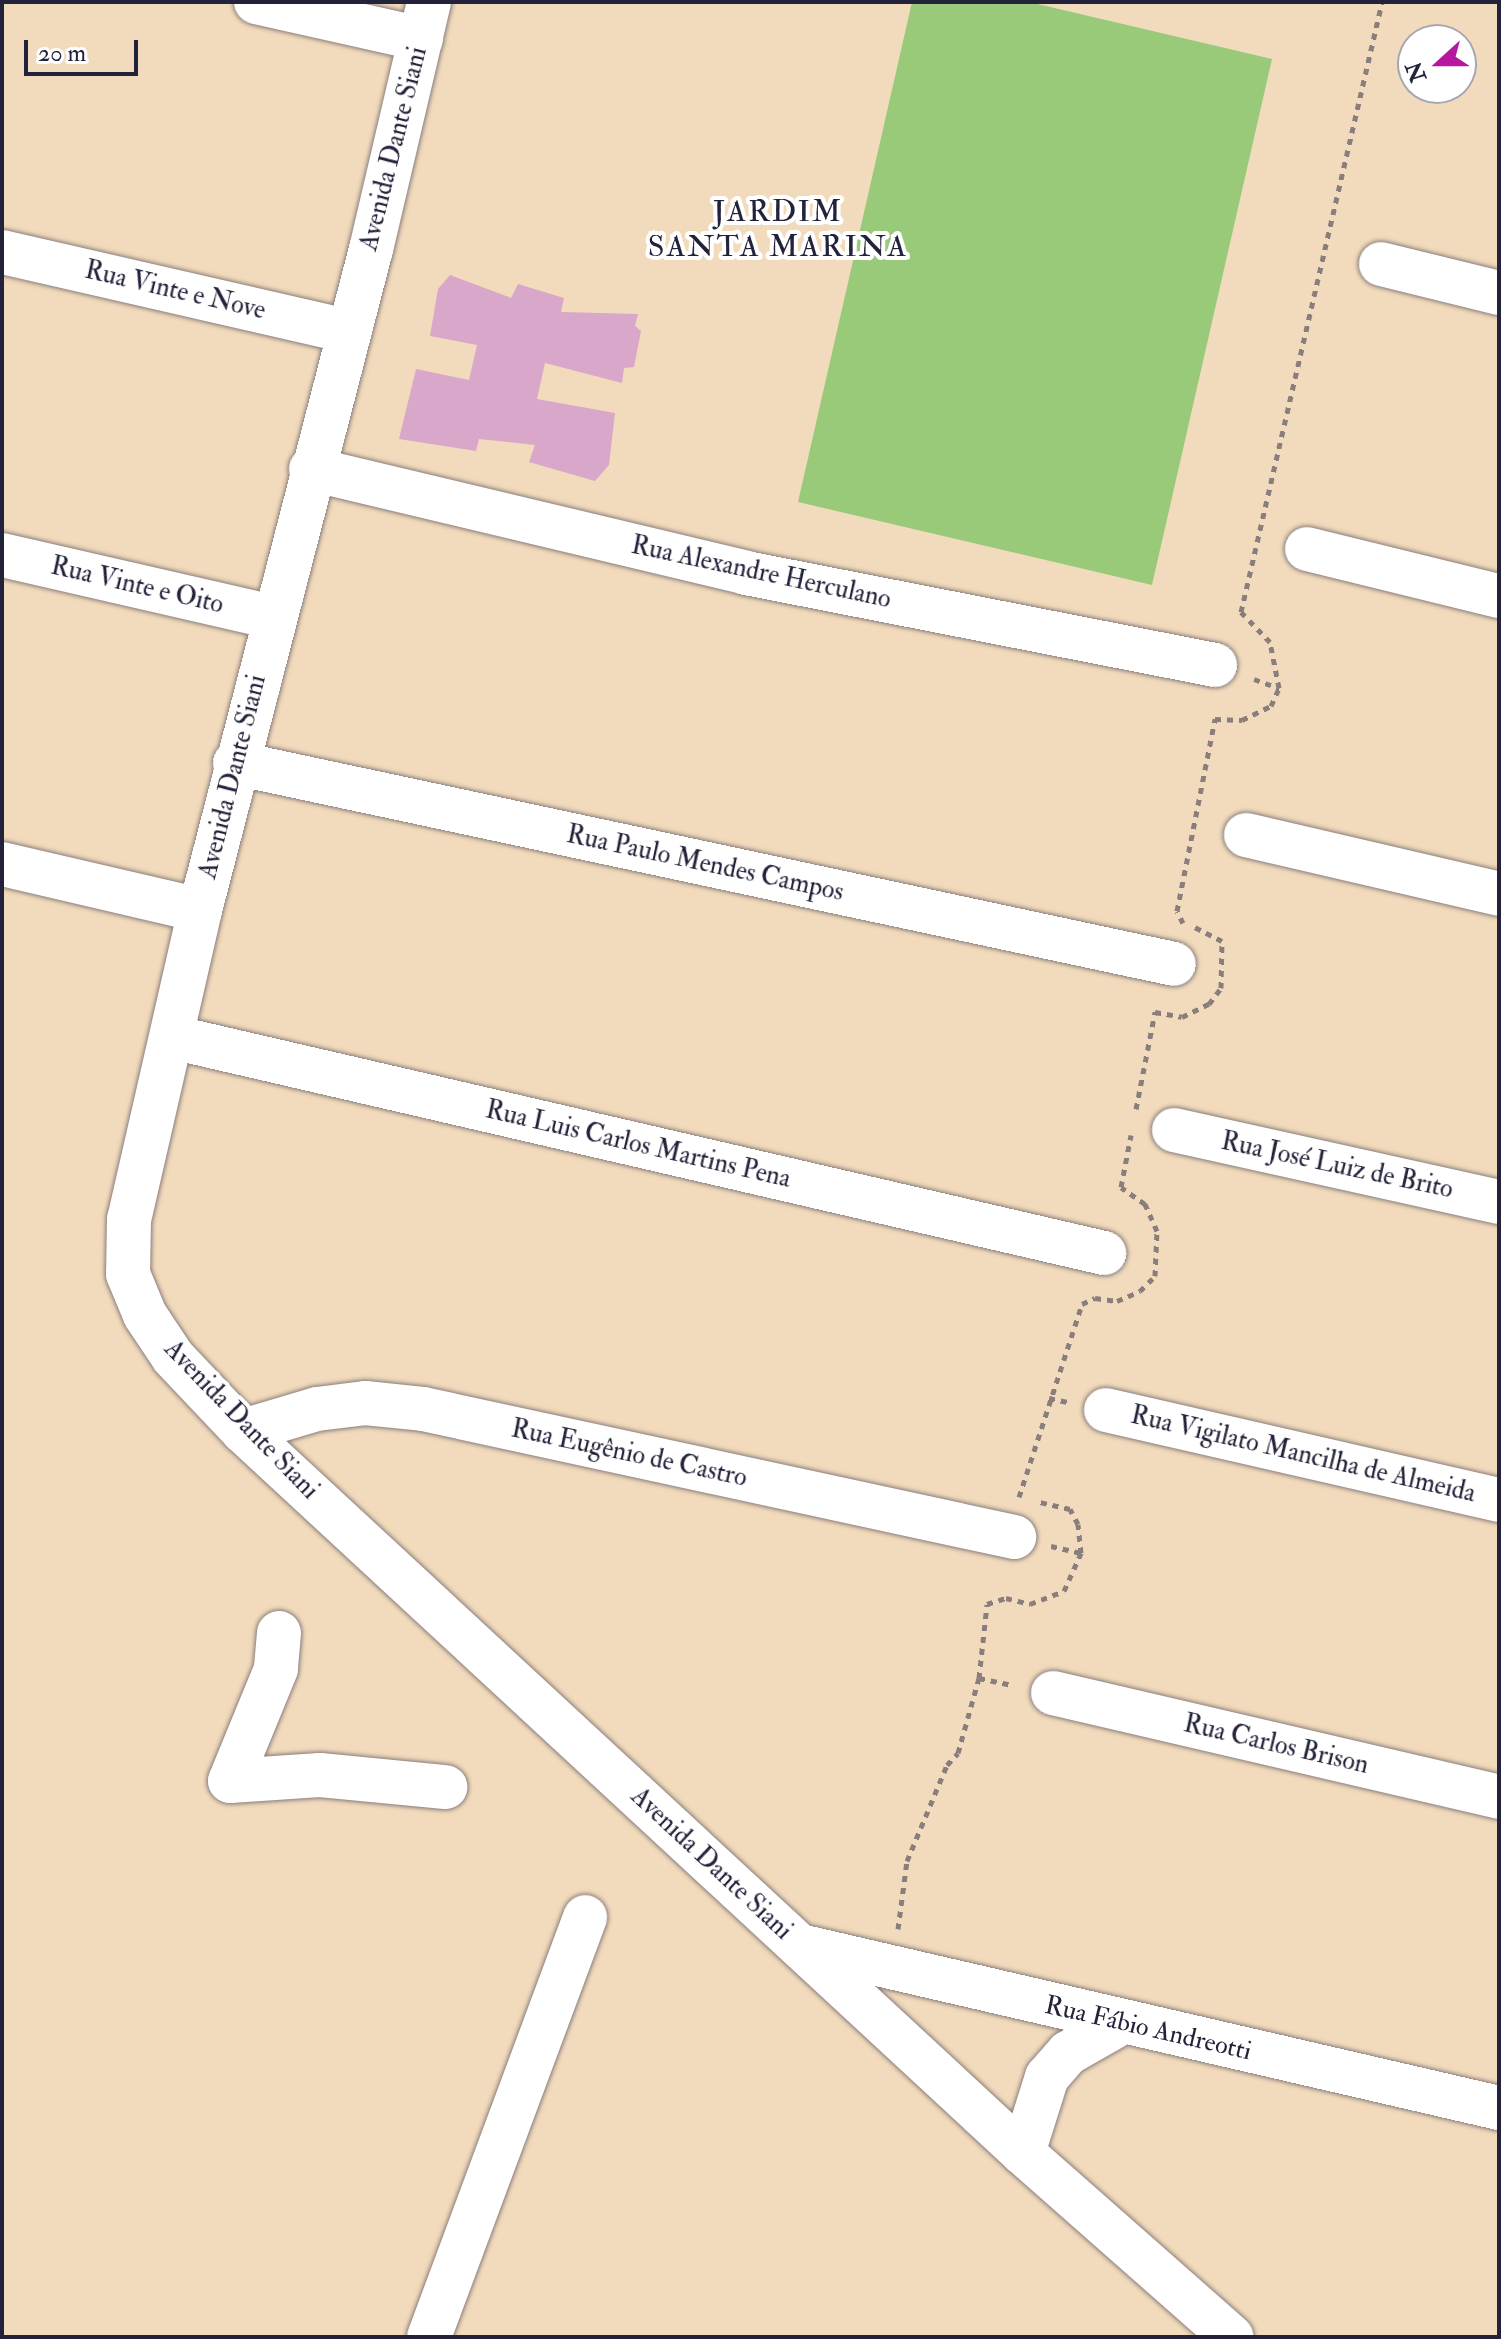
<!DOCTYPE html>
<html>
<head>
<meta charset="utf-8">
<style>
	body { margin:0 }
	#map { position:relative; width:1501px; height:2339px; overflow:hidden; background:#f2dbbc; font-family:"IM FELL Double Pica",serif }
	div>[style] { position:absolute }
	[style*='--x'] { left:calc(var(--x)*1px); top:calc(var(--y)*1px); width:calc(var(--w)*1px); rotate:calc(var(--a)*1deg) }
	.green>* { inset:0; background:#98ca7a }
	.building>* { inset:0; background:#d8a7ca }
	.path>* { height:5px; margin-top:-2.5px; transform-origin:0; background:repeating-linear-gradient(90deg,#8a7e7c 0 6px,transparent 0 12px) }
	.roads { filter:drop-shadow(0 0 2px #8a7e7c) drop-shadow(0 0 2px #8a7e7c) }
	.minor>* { height:44px; margin:-22px; padding:0 22px; transform-origin:22px; border-radius:22px; background:#fff }
	span { translate:-50% -50%; white-space:nowrap; text-align:center; line-height:1.15; -webkit-text-stroke:8px #fff; paint-order:stroke }
	.street-label { font-size:26px; color:#22223b }
	.quarter-label { font-size:30px; color:#22223b; letter-spacing:2px }
	.frame { position:absolute; inset:0; border:4px solid #22223b; pointer-events:none }
	.north { position:absolute; left:1397px; top:24px; width:80px; height:80px; box-sizing:border-box; background:#fff; border:2px solid #a7a7b1; border-radius:50%; rotate:249deg; font-size:22px; font-weight:700; line-height:32px; text-align:center; color:#22223b }
	.north::after { content:''; display:block; margin:auto; width:28px; height:36px; background:#b5179e; clip-path:polygon(50% 0,100% 100%,50% 72%,0 100%) }
	.scale { position:absolute; left:24px; top:40px; width:114px; height:36px; box-sizing:border-box; border:4px solid #22223b; border-top:0; padding-left:10px; font-size:24px; line-height:28px; white-space:nowrap; color:#22223b; -webkit-text-stroke:6px #fff; paint-order:stroke }
</style>
</head>
<body>
<div id="map">
	<div class="green">
		<div style="clip-path:polygon(912px 2px,1029px 2px,1272px 59px,1152px 585px,798px 502px)"></div>
	</div>
	<div class="building">
		<div style="clip-path:polygon(450px 275px,511px 298px,518px 284px,564px 298px,561px 312px,638px 314px,635px 326px,641px 331px,634px 367px,624px 368px,622px 383px,545px 363px,537px 399px,615px 413px,609px 465px,595px 481px,529px 462px,535px 445px,479px 439px,476px 451px,399px 439px,416px 369px,469px 380px,477px 345px,430px 336px,438px 289px)"></div>
	</div>
	<div class="path">
		<div style="--x:1254;--y:679;--w:27;--a:20"></div>
		<div style="--x:1183;--y:923;--w:13;--a:-117"></div>
		<div style="--x:1177;--y:911;--w:196;--a:-78.8"></div>
		<div style="--x:1215;--y:719;--w:27;--a:2"></div>
		<div style="--x:1242;--y:720;--w:32;--a:-26"></div>
		<div style="--x:1271;--y:706;--w:20;--a:-66"></div>
		<div style="--x:1279;--y:688;--w:47;--a:-101.1"></div>
		<div style="--x:1270;--y:642;--w:42;--a:-134"></div>
		<div style="--x:1241;--y:612;--w:626;--a:-76.98"></div>
		<div style="--x:1136;--y:1109;--w:99;--a:-78.9"></div>
		<div style="--x:1155;--y:1012;--w:27;--a:10"></div>
		<div style="--x:1182;--y:1017;--w:30;--a:-26"></div>
		<div style="--x:1209;--y:1004;--w:20;--a:-53"></div>
		<div style="--x:1221;--y:988;--w:47;--a:-88.8"></div>
		<div style="--x:1222;--y:941;--w:34;--a:-153"></div>
		<div style="--x:1049;--y:1398;--w:19;--a:12"></div>
		<div style="--x:1019;--y:1497;--w:203;--a:-71.9"></div>
		<div style="--x:1082;--y:1304;--w:14;--a:-25"></div>
		<div style="--x:1095;--y:1298;--w:22;--a:8"></div>
		<div style="--x:1117;--y:1301;--w:25;--a:-23"></div>
		<div style="--x:1140;--y:1291;--w:21;--a:-45"></div>
		<div style="--x:1155;--y:1276;--w:45;--a:-87.5"></div>
		<div style="--x:1157;--y:1231;--w:30;--a:-114"></div>
		<div style="--x:1145;--y:1204;--w:29;--a:-145"></div>
		<div style="--x:1121;--y:1187;--w:53;--a:-79.1"></div>
		<div style="--x:1051;--y:1546;--w:31;--a:13"></div>
		<div style="--x:979;--y:1678;--w:35;--a:12"></div>
		<div style="--x:898;--y:1929;--w:69;--a:-82.5"></div>
		<div style="--x:907;--y:1861;--w:104;--a:-67.4"></div>
		<div style="--x:947;--y:1765;--w:16;--a:-47"></div>
		<div style="--x:958;--y:1753;--w:78;--a:-74.4"></div>
		<div style="--x:979;--y:1678;--w:74;--a:-83.8"></div>
		<div style="--x:987;--y:1604;--w:20;--a:-18"></div>
		<div style="--x:1006;--y:1598;--w:25;--a:14"></div>
		<div style="--x:1030;--y:1604;--w:36;--a:-21"></div>
		<div style="--x:1064;--y:1591;--w:42;--a:-65.9"></div>
		<div style="--x:1081;--y:1553;--w:29;--a:-96"></div>
		<div style="--x:1078;--y:1524;--w:17;--a:-118"></div>
		<div style="--x:1070;--y:1509;--w:35;--a:-167"></div>
	</div>
	<div class="roads">
		<div class="minor">
			<div style="--x:256;--y:2;--w:169;--a:12.6"></div>
			<div style="--x:429;--y:2;--w:254;--a:103.2"></div>
			<div style="--x:371;--y:249;--w:683;--a:104.5"></div>
			<div style="--x:200;--y:910;--w:317;--a:102.9"></div>
			<div style="--x:129;--y:1219;--w:55;--a:91"></div>
			<div style="--x:128;--y:1274;--w:44;--a:67.5"></div>
			<div style="--x:145;--y:1315;--w:50;--a:56.3"></div>
			<div style="--x:173;--y:1357;--w:102;--a:46.6"></div>
			<div style="--x:243;--y:1431;--w:1063;--a:42.79"></div>
			<div style="--x:1023;--y:2153;--w:278;--a:41.4"></div>
			<div style="--x:2;--y:252;--w:355;--a:12.9"></div>
			<div style="--x:1381;--y:264;--w:122;--a:13.8"></div>
			<div style="--x:311;--y:469;--w:447;--a:13.4"></div>
			<div style="--x:746;--y:573;--w:478;--a:11.1"></div>
			<div style="--x:1307;--y:549;--w:198;--a:13.8"></div>
			<div style="--x:2;--y:555;--w:278;--a:12.9"></div>
			<div style="--x:235;--y:763;--w:960;--a:12.08"></div>
			<div style="--x:1246;--y:835;--w:260;--a:13.1"></div>
			<div style="--x:2;--y:864;--w:203;--a:13.1"></div>
			<div style="--x:172;--y:1037;--w:957;--a:13.05"></div>
			<div style="--x:1174;--y:1130;--w:333;--a:12.5"></div>
			<div style="--x:1106;--y:1410;--w:403;--a:12.9"></div>
			<div style="--x:243;--y:1431;--w:77;--a:-16.6"></div>
			<div style="--x:317;--y:1409;--w:48;--a:-7.1"></div>
			<div style="--x:365;--y:1403;--w:58;--a:5.9"></div>
			<div style="--x:423;--y:1409;--w:605;--a:12.22"></div>
			<div style="--x:279;--y:1633;--w:36;--a:95"></div>
			<div style="--x:276;--y:1669;--w:121;--a:112.3"></div>
			<div style="--x:230;--y:1781;--w:90;--a:-3.8"></div>
			<div style="--x:320;--y:1775;--w:126;--a:5.5"></div>
			<div style="--x:1053;--y:1693;--w:458;--a:13.1"></div>
			<div style="--x:800;--y:1946;--w:718;--a:13.05"></div>
			<div style="--x:1023;--y:2153;--w:80;--a:-72.5"></div>
			<div style="--x:1047;--y:2077;--w:32;--a:-49"></div>
			<div style="--x:1068;--y:2053;--w:59;--a:-29.6"></div>
			<div style="--x:429;--y:2337;--w:448;--a:-69.6"></div>
		</div>
	</div>
	<div class="street-label">
		<span style="left:394px;top:149px;rotate:-76deg">Avenida Dante Siani</span>
		<span style="left:175px;top:291px;rotate:13deg">Rua Vinte e Nove</span>
		<span style="left:761px;top:573px;rotate:12deg">Rua Alexandre Herculano</span>
		<span style="left:137px;top:586px;rotate:13deg">Rua Vinte e Oito</span>
		<span style="left:233px;top:777px;rotate:-76deg">Avenida Dante Siani</span>
		<span style="left:705px;top:864px;rotate:12deg">Rua Paulo Mendes Campos</span>
		<span style="left:638px;top:1145px;rotate:13deg">Rua Luis Carlos Martins Pena</span>
		<span style="left:1337px;top:1166px;rotate:12deg">Rua José Luiz de Brito</span>
		<span style="left:241px;top:1420px;rotate:46deg">Avenida Dante Siani</span>
		<span style="left:629px;top:1454px;rotate:12deg">Rua Eugênio de Castro</span>
		<span style="left:1303px;top:1455px;rotate:13deg">Rua Vigilato Mancilha de Almeida</span>
		<span style="left:1276px;top:1745px;rotate:13deg">Rua Carlos Brison</span>
		<span style="left:711px;top:1864px;rotate:43deg">Avenida Dante Siani</span>
		<span style="left:1148px;top:2029px;rotate:13deg">Rua Fábio Andreotti</span>
	</div>
	<div class="quarter-label">
		<span style="left:778px;top:229px">JARDIM<br>SANTA MARINA</span>
	</div>
	<div class="frame"></div>
	<div class="north">N</div>
	<div class="scale">20 m</div>
</div>
</body>
</html>
